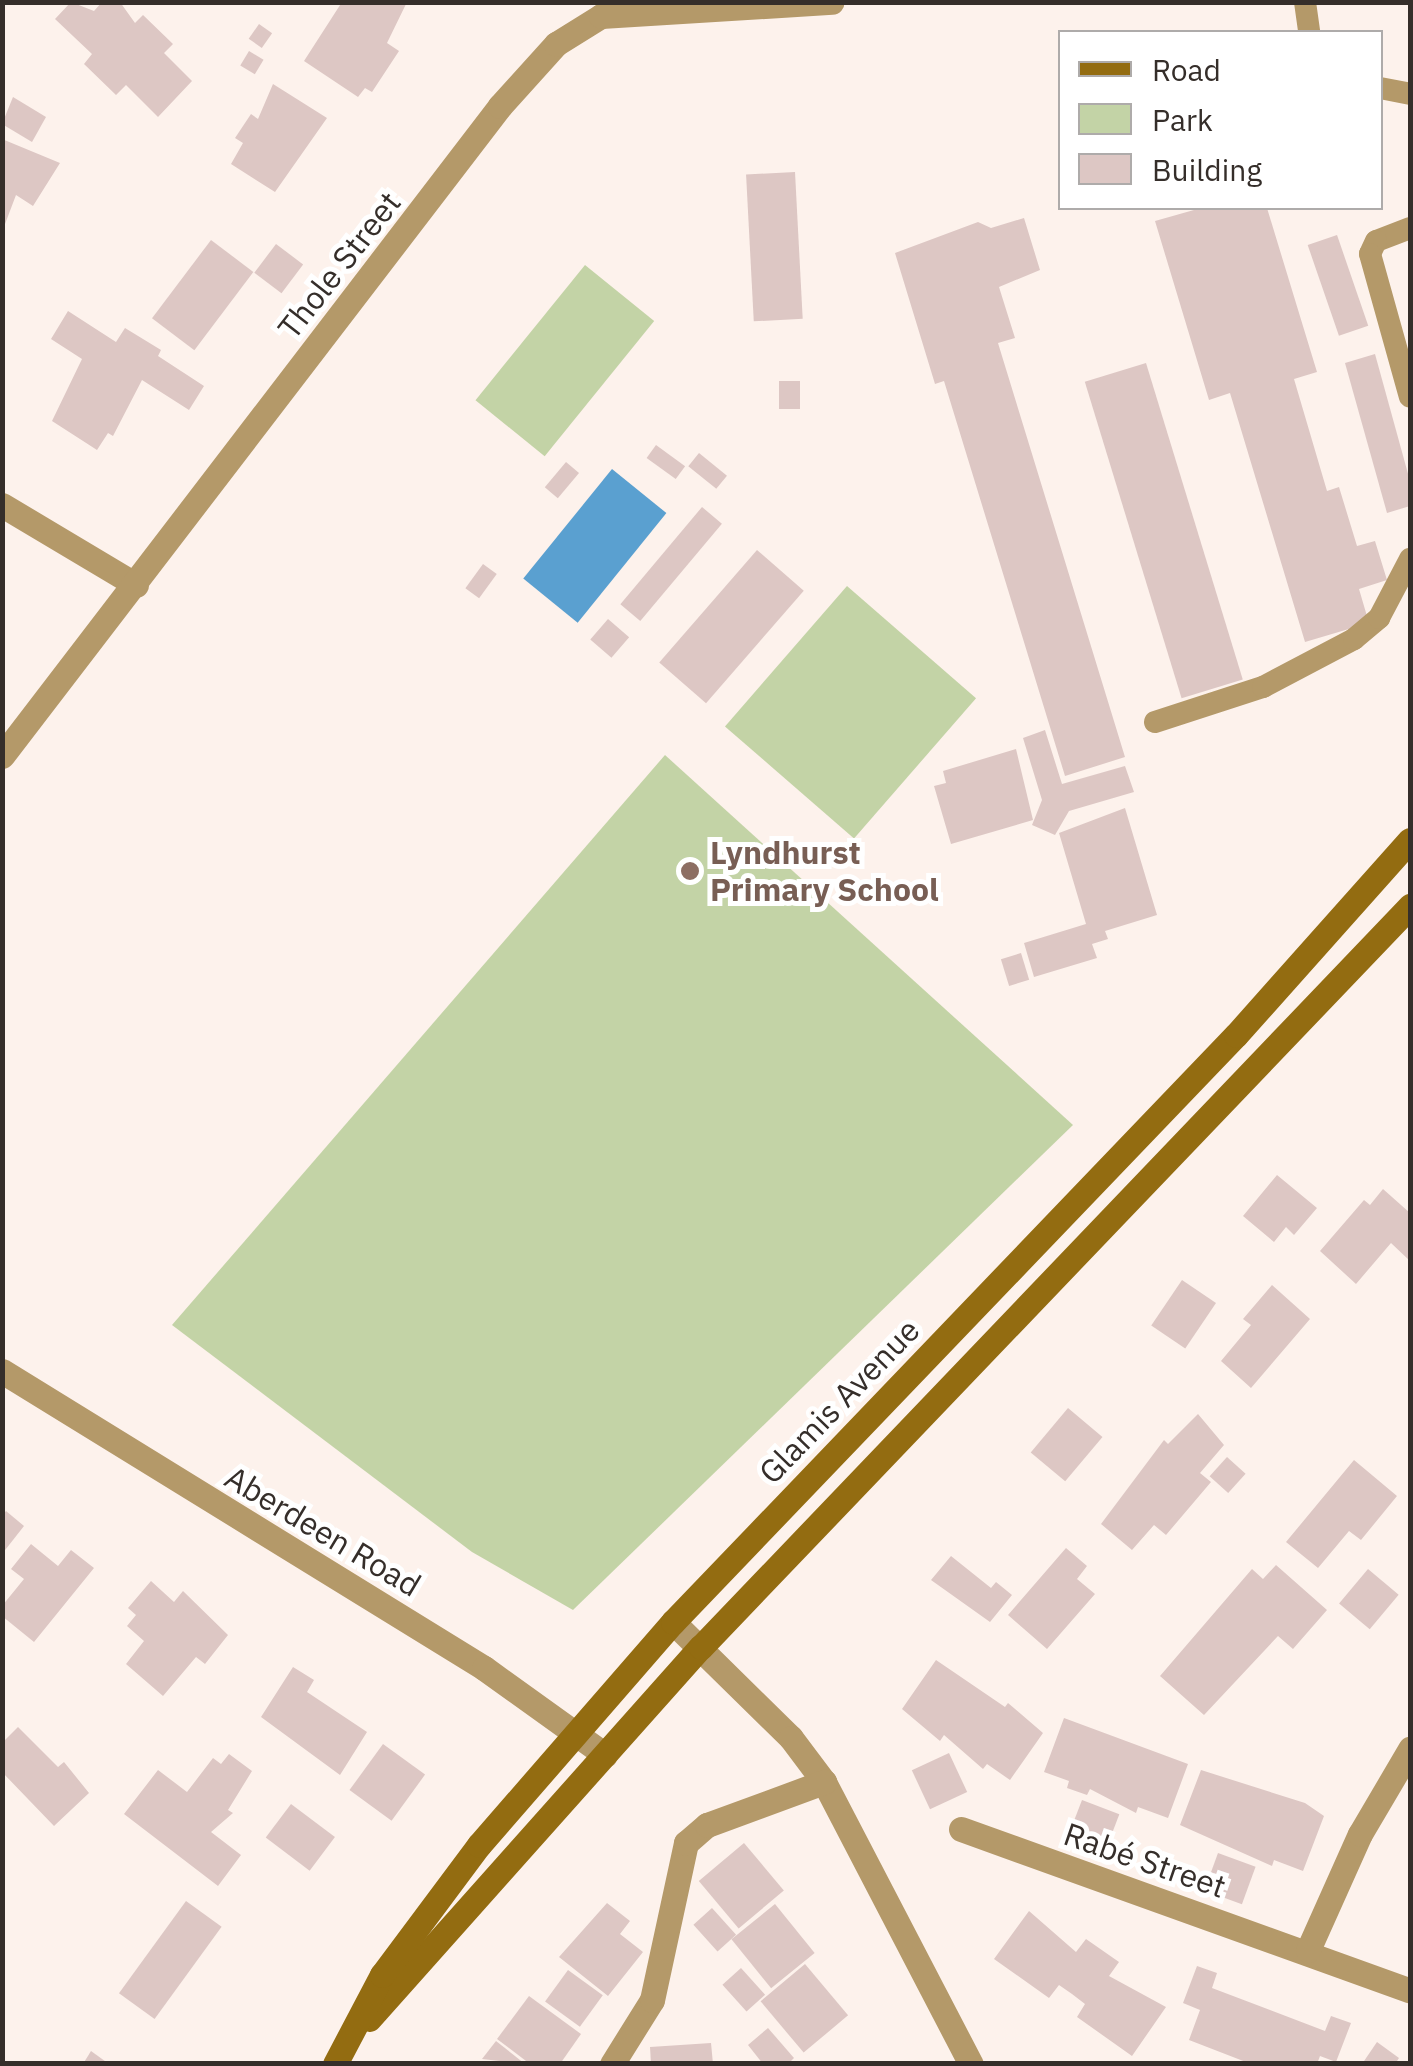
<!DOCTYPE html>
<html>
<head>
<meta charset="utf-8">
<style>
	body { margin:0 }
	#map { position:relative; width:1413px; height:2066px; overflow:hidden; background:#fdf2ec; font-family:"IBM Plex Sans",sans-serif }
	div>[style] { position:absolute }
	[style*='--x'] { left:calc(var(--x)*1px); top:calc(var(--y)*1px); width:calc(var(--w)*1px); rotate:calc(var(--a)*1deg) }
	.green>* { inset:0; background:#c3d3a6; transform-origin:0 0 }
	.water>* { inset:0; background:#5aa0d0; transform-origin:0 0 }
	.building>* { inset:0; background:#ddc7c4; transform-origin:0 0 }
	.service>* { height:22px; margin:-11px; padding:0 11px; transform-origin:11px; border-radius:11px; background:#b49969 }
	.minor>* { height:25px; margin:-12.5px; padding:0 12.5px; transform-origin:12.5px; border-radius:12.5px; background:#b49969 }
	.secondary>* { height:25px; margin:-12.5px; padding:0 12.5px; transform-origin:12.5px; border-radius:12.5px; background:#936c11 }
	.dots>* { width:28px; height:28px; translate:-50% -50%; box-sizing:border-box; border:5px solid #fff; border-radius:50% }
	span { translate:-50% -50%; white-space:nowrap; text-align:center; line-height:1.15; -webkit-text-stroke:10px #fff; paint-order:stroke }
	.street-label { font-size:32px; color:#352e2a }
	.education-label { font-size:32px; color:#785e54; font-weight:700 }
	.left { translate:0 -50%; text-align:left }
	.frame { position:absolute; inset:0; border:5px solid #352e2a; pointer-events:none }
	.legend { position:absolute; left:1058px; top:30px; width:325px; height:180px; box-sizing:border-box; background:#fff; border:2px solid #aeabaa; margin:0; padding:12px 18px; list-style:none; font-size:30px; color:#352e2a }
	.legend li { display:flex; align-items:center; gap:20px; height:50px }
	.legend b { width:50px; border:2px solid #aeabaa }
</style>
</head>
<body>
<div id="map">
	<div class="green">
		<div style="left:585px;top:265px;width:89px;height:174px;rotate:39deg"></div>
		<div style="left:847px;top:586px;width:171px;height:186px;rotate:41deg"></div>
		<div style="clip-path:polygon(665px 755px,1073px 1125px,573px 1610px,472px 1552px,172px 1325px)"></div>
	</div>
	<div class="water">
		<div style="left:612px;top:469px;width:70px;height:141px;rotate:39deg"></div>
	</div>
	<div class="building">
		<div style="clip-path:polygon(71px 2px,94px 11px,102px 2px,120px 2px,135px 23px,143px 15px,173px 44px,164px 53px,192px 81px,158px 117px,126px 85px,116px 95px,84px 64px,92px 54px,55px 19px)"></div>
		<div style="clip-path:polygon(342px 2px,407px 2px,387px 43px,399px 51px,372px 92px,365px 88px,358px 97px,304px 61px)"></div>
		<div style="left:259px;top:24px;width:16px;height:18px;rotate:35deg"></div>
		<div style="left:249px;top:51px;width:17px;height:17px;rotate:31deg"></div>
		<div style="clip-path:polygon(273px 84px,327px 118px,275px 192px,231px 164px,243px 143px,235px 138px,251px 114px,258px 119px)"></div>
		<div style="clip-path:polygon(13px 97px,46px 117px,32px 142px,2px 124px)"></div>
		<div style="clip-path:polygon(2px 139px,60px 163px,33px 206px,16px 195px,2px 232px)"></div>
		<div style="left:795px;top:172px;width:147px;height:49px;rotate:87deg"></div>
		<div style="clip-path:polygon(1201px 208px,1267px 208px,1317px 372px,1294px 379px,1327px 491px,1339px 487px,1357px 546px,1375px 541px,1387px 580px,1359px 589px,1369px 623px,1305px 642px,1230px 393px,1209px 400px,1155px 221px)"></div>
		<div style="clip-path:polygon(1024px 218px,1040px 270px,999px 287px,1015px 338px,998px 343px,1125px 757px,1065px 776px,944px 381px,935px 384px,895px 253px,978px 222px,991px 228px)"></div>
		<div style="left:1337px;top:235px;width:96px;height:31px;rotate:71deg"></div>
		<div style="left:211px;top:240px;width:53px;height:98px;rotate:37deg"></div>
		<div style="left:276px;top:244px;width:34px;height:36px;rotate:37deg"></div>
		<div style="clip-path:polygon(68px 311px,116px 342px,125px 328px,161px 350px,158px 356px,204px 386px,189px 410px,142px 380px,113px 436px,108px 433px,97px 450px,52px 421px,82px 359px,51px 339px)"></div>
		<div style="clip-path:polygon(1375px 354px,1410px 481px,1410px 506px,1387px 513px,1345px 363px)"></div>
		<div style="left:1146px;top:363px;width:331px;height:64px;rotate:73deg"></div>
		<div style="left:779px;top:381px;width:21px;height:28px"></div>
		<div style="left:656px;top:445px;width:36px;height:16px;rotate:36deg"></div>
		<div style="left:699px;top:453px;width:36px;height:17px;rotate:39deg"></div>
		<div style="left:566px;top:462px;width:17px;height:33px;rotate:40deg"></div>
		<div style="left:702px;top:507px;width:26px;height:127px;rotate:40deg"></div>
		<div style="left:757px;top:550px;width:62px;height:149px;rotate:41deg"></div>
		<div style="left:483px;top:564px;width:17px;height:30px;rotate:36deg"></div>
		<div style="left:608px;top:619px;width:28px;height:27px;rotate:41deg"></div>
		<div style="clip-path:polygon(1045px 730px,1062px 784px,1125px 766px,1134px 792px,1069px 811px,1055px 835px,1032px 825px,1042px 800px,1023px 738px)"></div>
		<div style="clip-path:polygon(1016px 749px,1033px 820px,951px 844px,934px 786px,946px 783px,943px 771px)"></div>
		<div style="clip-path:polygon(1125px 808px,1157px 915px,1105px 931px,1108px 939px,1092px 944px,1097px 958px,1034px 977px,1024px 943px,1086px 924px,1059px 833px)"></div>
		<div style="left:1021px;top:953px;width:28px;height:21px;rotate:73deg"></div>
		<div style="clip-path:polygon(1277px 1175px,1317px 1208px,1294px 1235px,1286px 1227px,1274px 1242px,1243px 1216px)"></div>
		<div style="clip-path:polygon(1383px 1189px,1410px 1213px,1410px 1261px,1391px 1243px,1356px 1284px,1320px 1251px,1364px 1200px,1370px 1205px)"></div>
		<div style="left:1182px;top:1280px;width:41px;height:55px;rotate:34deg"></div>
		<div style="clip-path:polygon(1272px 1285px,1310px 1319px,1251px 1388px,1221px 1361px,1251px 1325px,1243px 1319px)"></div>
		<div style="left:1068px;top:1408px;width:45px;height:58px;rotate:40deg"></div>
		<div style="clip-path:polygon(1198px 1414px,1224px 1445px,1200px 1473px,1211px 1482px,1166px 1535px,1154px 1525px,1132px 1550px,1101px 1524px,1164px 1440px,1168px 1444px)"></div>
		<div style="left:1227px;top:1457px;width:25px;height:26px;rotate:42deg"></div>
		<div style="clip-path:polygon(1354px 1460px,1397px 1496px,1361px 1540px,1349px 1531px,1318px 1568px,1286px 1542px)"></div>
		<div style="clip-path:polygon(6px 1511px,24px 1526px,2px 1554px,2px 1516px)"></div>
		<div style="clip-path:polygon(31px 1544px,58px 1566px,71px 1550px,94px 1568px,34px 1642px,2px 1616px,2px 1606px,24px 1579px,11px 1569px)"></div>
		<div style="clip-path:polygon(1066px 1548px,1087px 1566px,1077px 1579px,1095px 1594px,1047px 1649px,1008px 1615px)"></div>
		<div style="clip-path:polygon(951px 1556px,991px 1588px,996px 1582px,1012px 1595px,990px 1622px,931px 1580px)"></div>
		<div style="clip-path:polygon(1276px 1565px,1327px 1610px,1293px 1649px,1278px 1636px,1204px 1715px,1160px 1676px,1252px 1569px,1263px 1579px)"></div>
		<div style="left:1368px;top:1569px;width:40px;height:45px;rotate:40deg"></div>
		<div style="clip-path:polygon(151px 1581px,174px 1602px,183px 1591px,228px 1635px,205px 1664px,196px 1657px,163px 1696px,126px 1664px,144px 1641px,127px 1626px,136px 1615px,128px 1608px)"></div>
		<div style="clip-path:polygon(936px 1660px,1005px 1707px,1008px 1703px,1043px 1733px,1010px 1780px,987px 1764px,983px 1769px,944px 1735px,940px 1741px,902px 1709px)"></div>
		<div style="clip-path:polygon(293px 1667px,314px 1680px,307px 1692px,367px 1732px,340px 1775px,261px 1717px)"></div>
		<div style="clip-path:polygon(1064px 1718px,1188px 1764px,1168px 1818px,1138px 1807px,1136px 1813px,1090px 1789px,1087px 1795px,1067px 1788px,1069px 1781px,1044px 1772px)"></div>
		<div style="clip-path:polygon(18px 1727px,58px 1767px,64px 1762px,89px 1793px,54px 1826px,2px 1772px,2px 1743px)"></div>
		<div style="left:383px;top:1744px;width:52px;height:57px;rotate:36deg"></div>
		<div style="left:949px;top:1753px;width:43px;height:41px;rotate:65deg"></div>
		<div style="clip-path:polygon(229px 1754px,252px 1771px,228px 1810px,233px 1813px,211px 1832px,241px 1855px,218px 1886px,124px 1814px,158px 1770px,187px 1792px,213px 1758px,221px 1764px)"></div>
		<div style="clip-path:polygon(1201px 1770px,1305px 1803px,1324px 1816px,1303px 1871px,1274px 1860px,1272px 1866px,1180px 1825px)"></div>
		<div style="left:1082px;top:1800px;width:40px;height:40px;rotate:21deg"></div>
		<div style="left:291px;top:1804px;width:55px;height:42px;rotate:37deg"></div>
		<div style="left:744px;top:1843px;width:62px;height:59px;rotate:50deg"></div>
		<div style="left:1218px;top:1853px;width:40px;height:40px;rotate:20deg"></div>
		<div style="left:186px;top:1901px;width:44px;height:114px;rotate:36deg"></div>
		<div style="clip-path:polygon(607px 1903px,630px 1921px,620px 1934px,643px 1952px,608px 1996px,559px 1957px)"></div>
		<div style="left:775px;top:1904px;width:63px;height:56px;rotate:51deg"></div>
		<div style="left:712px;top:1908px;width:36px;height:25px;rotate:48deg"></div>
		<div style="clip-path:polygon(1029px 1911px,1076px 1952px,1086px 1939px,1119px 1962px,1109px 1976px,1166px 2007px,1132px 2056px,1077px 2017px,1085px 2004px,1072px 1994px,1059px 1985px,1049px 1998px,994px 1959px)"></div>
		<div style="left:805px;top:1964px;width:67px;height:58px;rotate:50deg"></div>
		<div style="clip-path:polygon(1197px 1966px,1217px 1973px,1212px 1988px,1325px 2031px,1331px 2016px,1351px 2023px,1336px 2062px,1320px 2056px,1317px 2064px,1251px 2064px,1189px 2040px,1200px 2010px,1183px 2003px)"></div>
		<div style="left:741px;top:1968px;width:36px;height:25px;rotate:48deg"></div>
		<div style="left:568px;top:1970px;width:43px;height:39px;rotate:36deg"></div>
		<div style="clip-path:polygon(529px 1996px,581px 2034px,560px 2064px,530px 2064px,497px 2039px)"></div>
		<div style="clip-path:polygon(768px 2028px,794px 2058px,788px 2064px,763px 2064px,748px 2045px)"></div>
		<div style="clip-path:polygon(496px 2041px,525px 2064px,482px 2059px)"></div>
		<div style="clip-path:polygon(1377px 2042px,1399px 2058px,1395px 2064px,1362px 2064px)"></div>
		<div style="clip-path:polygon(711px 2043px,713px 2064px,651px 2064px,650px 2047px)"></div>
		<div style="clip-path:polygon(91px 2051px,109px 2064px,83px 2064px)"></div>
	</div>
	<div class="service">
		<div style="--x:1305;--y:2;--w:30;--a:82"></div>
		<div style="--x:1380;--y:88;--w:31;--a:11"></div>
		<div style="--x:1410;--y:228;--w:36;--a:159"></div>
		<div style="--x:1376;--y:241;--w:14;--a:115"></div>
		<div style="--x:1370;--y:254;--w:148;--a:74.4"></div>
		<div style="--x:1155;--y:722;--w:114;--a:-18"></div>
		<div style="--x:1263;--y:687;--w:103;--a:-27.8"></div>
		<div style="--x:1354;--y:639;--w:33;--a:-40"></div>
		<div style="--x:1379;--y:618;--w:67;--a:-62.3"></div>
	</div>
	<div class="minor">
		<div style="--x:2;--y:505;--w:156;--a:30.8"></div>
		<div style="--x:2;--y:756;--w:819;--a:-52.54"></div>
		<div style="--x:500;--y:106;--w:84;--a:-47.9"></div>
		<div style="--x:556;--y:44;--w:53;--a:-31.9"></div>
		<div style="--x:601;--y:16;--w:231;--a:-3.5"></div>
		<div style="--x:2;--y:1371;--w:566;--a:31.64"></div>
		<div style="--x:484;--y:1668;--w:149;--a:35.7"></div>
		<div style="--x:673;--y:1622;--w:165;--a:44.5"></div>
		<div style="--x:791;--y:1738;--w:55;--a:53.1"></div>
		<div style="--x:824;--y:1782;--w:318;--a:62.5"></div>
		<div style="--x:961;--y:1829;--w:477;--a:19.8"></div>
		<div style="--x:1308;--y:1950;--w:127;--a:-65.9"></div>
		<div style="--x:1360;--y:1834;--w:99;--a:-59.5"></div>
		<div style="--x:612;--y:2064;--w:75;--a:-58"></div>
		<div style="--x:652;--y:2000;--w:161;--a:-77.8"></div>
		<div style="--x:686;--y:1843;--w:28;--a:-41"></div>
		<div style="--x:707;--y:1825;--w:125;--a:-20.2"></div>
	</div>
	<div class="secondary">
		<div style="--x:369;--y:2019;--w:499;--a:-48.3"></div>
		<div style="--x:701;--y:1647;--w:1026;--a:-46.26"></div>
		<div style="--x:335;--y:2064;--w:101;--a:-62.2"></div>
		<div style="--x:382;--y:1975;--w:162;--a:-53.3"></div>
		<div style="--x:479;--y:1845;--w:296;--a:-49"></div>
		<div style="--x:673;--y:1622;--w:813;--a:-46.2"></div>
		<div style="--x:1236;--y:1035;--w:261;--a:-48.3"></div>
	</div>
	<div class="dots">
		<div style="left:690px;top:871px;background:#8d6e63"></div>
	</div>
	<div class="street-label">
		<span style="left:339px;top:265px;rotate:-52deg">Thole Street</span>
		<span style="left:839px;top:1401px;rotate:-46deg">Glamis Avenue</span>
		<span style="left:323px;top:1531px;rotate:31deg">Aberdeen Road</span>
		<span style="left:1145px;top:1860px;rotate:19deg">Rabé Street</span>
	</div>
	<div class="education-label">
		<span class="left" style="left:710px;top:871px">Lyndhurst<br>Primary School</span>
	</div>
	<div class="frame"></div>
	<ul class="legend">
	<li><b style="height:12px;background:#936c11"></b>Road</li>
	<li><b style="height:28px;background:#c3d3a6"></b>Park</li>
	<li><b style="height:28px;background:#ddc7c4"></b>Building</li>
	</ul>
</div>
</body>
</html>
